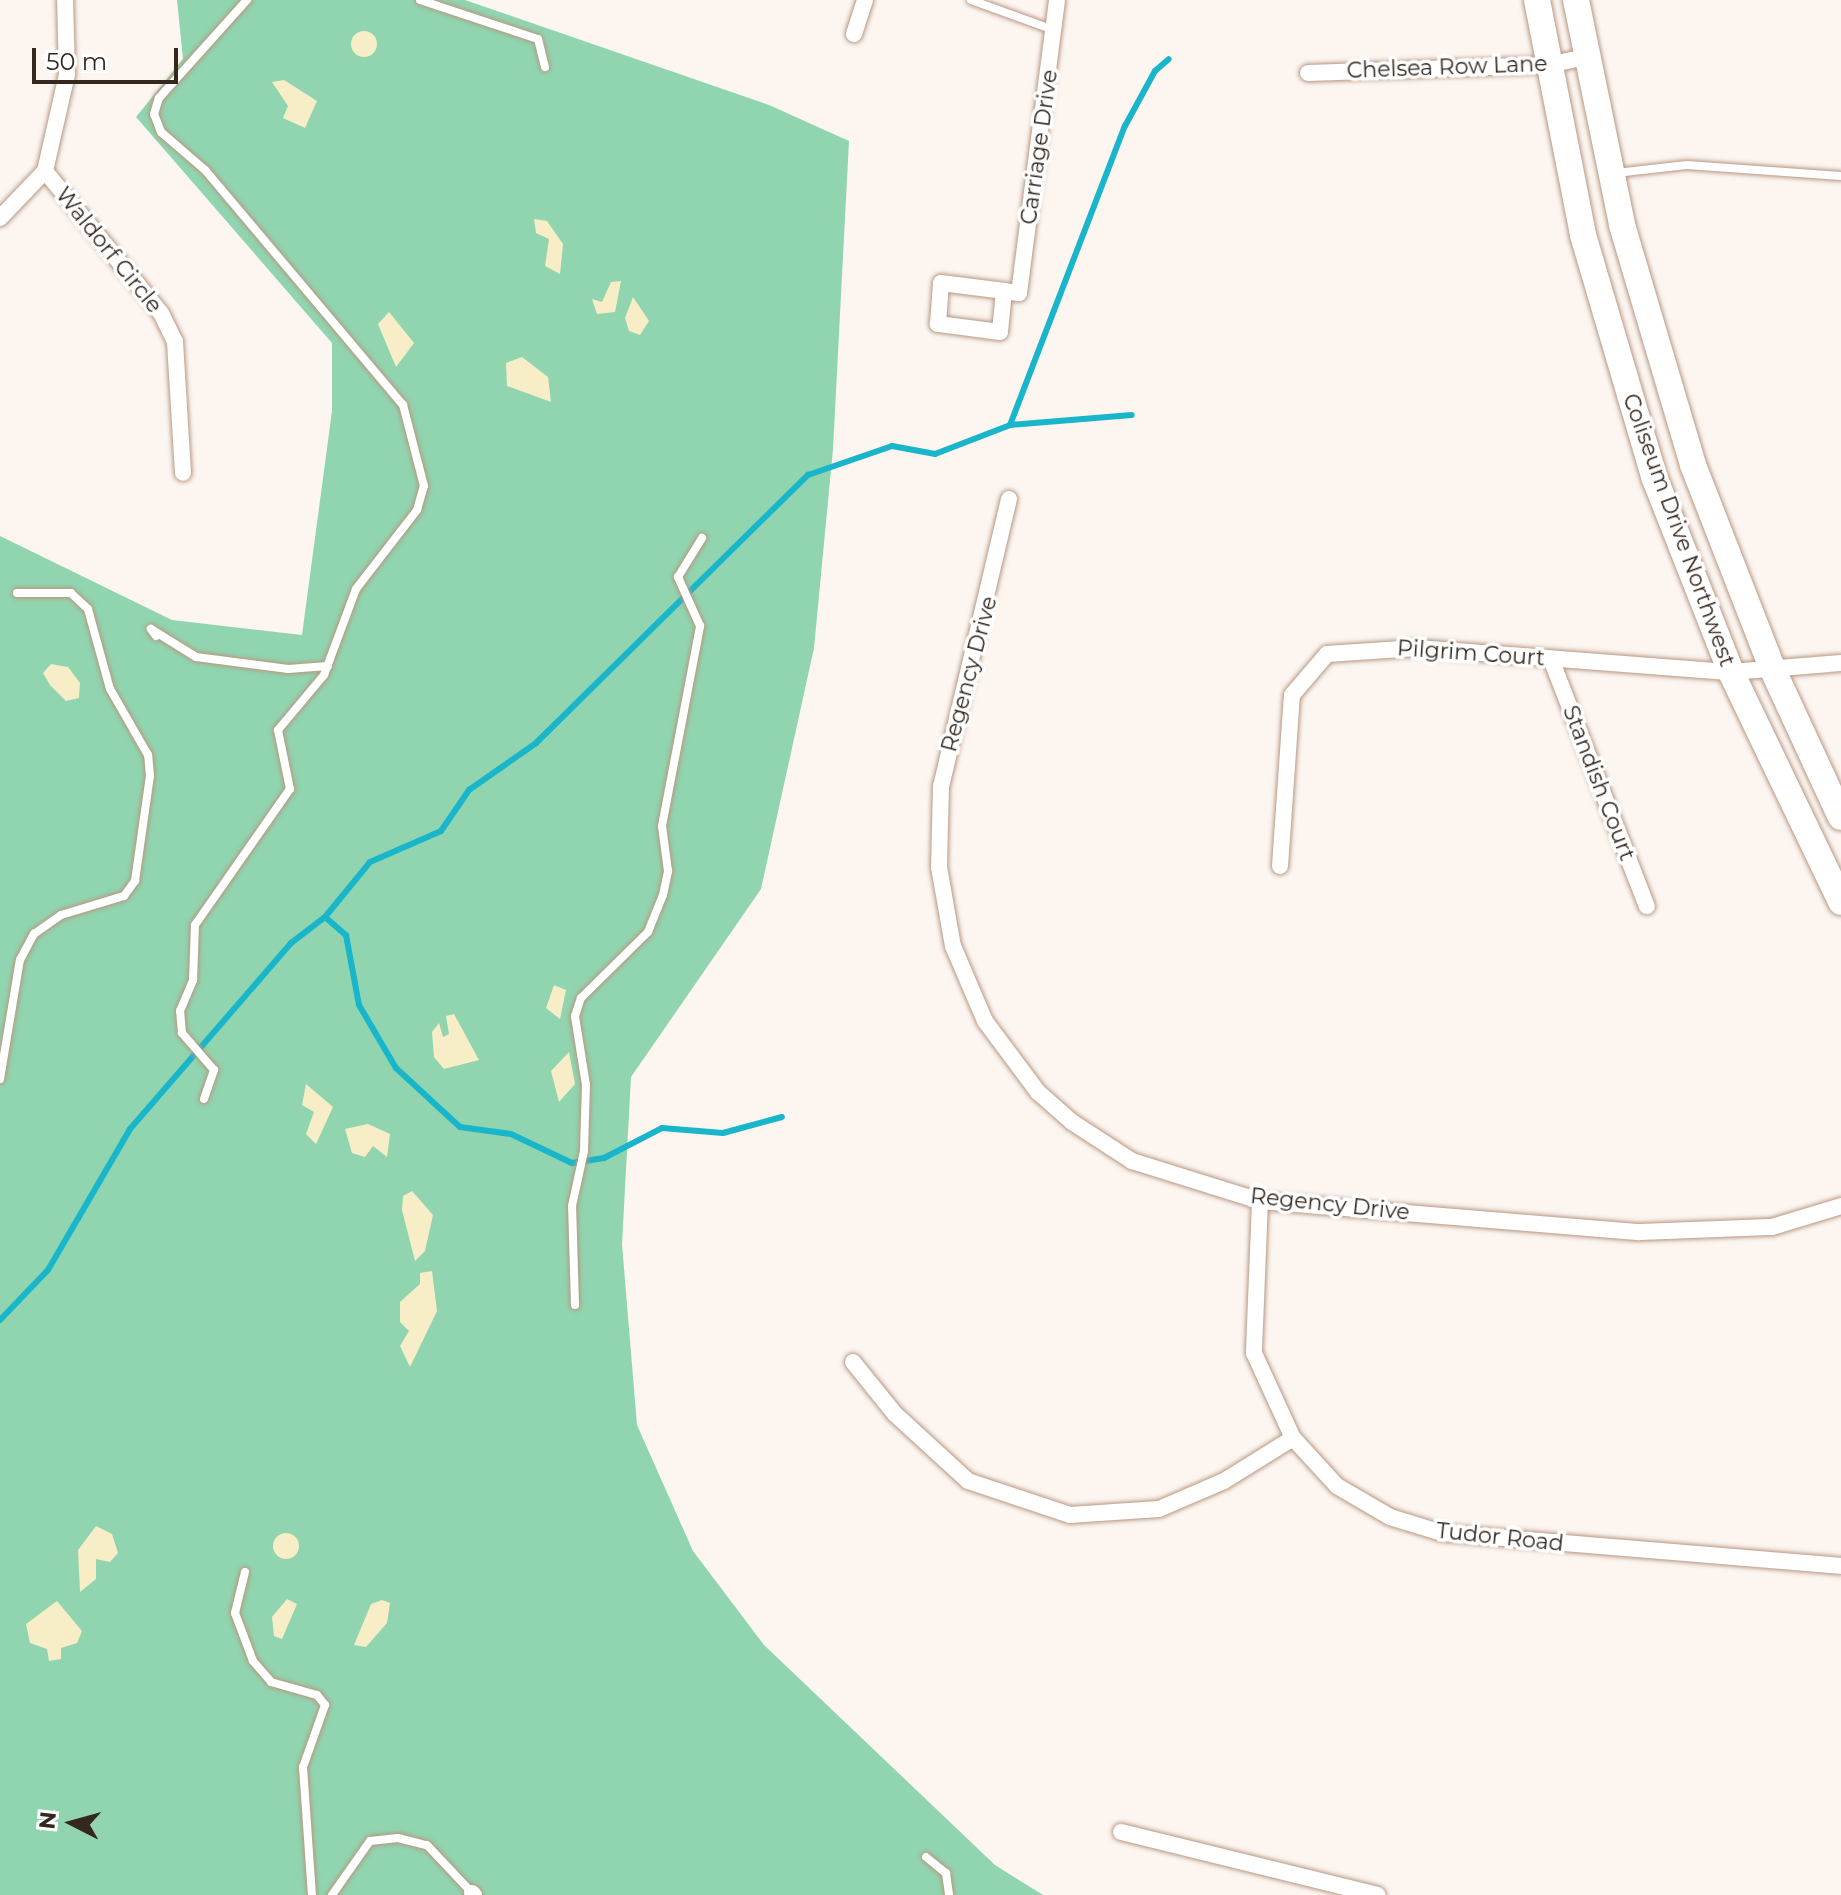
<!DOCTYPE html>
<html>
<head>
<meta charset="utf-8">
<style>
	body { margin:0 }
	#map { position:relative; width:1841px; height:1895px; overflow:hidden; background:#fcf5f0; font-family:Montserrat,sans-serif }
	div>[style] { position:absolute }
	[style*='--x'] { left:calc(var(--x)*1px); top:calc(var(--y)*1px); width:calc(var(--w)*1px); rotate:calc(var(--a)*1deg) }
	.green>* { inset:0; background:#90d5af }
	.sand>* { inset:0; background:#f7edc7 }
	.round { border-radius:50% }
	.stream>* { height:6px; margin:-3px; padding:0 3px; transform-origin:3px; border-radius:3px; background:#19b6cb }
	.roads { filter:drop-shadow(0 0 2px #b79882) drop-shadow(0 0 2px #b79882) }
	.service>* { height:8px; margin:-4px; padding:0 4px; transform-origin:4px; border-radius:4px; background:#fff }
	.minor>* { height:16px; margin:-8px; padding:0 8px; transform-origin:8px; border-radius:8px; background:#fff }
	.primary>* { height:26px; margin:-13px; padding:0 13px; transform-origin:13px; border-radius:13px; background:#fff }
	span { translate:-50% -50%; white-space:nowrap; text-align:center; line-height:1.15; -webkit-text-stroke:7px #fff; paint-order:stroke }
	.street-label { font-size:22px; color:#33271e }
	.north { position:absolute; left:32px; top:1783px; width:80px; height:80px; -webkit-text-stroke:6px #fff; paint-order:stroke; rotate:276deg; font-size:22px; font-weight:700; line-height:32px; text-align:center; color:#33271e }
	.north::after { content:''; display:block; margin:auto; width:28px; height:36px; background:#33271e; clip-path:polygon(50% 0,100% 100%,50% 72%,0 100%) }
	.scale { position:absolute; left:32px; top:48px; width:146px; height:36px; box-sizing:border-box; border:4px solid #33271e; border-top:0; padding-left:10px; font-size:24px; line-height:28px; white-space:nowrap; color:#33271e; -webkit-text-stroke:6px #fff; paint-order:stroke }
</style>
</head>
<body>
<div id="map">
	<div class="green">
		<div style="clip-path:polygon(177px 0,465px 0,769px 105px,849px 141px,833px 449px,814px 648px,761px 889px,631px 1077px,622px 1244px,637px 1425px,693px 1551px,764px 1645px,995px 1865px,1043px 1895px,0 1895px,0 536px,172px 620px,302px 635px,332px 411px,332px 343px,136px 117px,183px 59px)"></div>
	</div>
	<div class="sand">
		<div class="round" style="left:351px;top:31px;width:26px;height:26px"></div>
		<div style="clip-path:polygon(284px 80px,317px 101px,305px 128px,283px 118px,288px 106px,272px 82px)"></div>
		<div style="clip-path:polygon(534px 219px,547px 221px,563px 244px,560px 274px,545px 266px,549px 239px,536px 233px)"></div>
		<div style="clip-path:polygon(621px 281px,615px 312px,597px 314px,592px 299px,602px 302px,611px 282px)"></div>
		<div style="clip-path:polygon(633px 297px,649px 321px,640px 335px,629px 331px,625px 318px)"></div>
		<div style="clip-path:polygon(389px 312px,414px 343px,396px 367px,378px 324px)"></div>
		<div style="clip-path:polygon(522px 357px,548px 377px,551px 402px,507px 386px,506px 363px)"></div>
		<div style="clip-path:polygon(51px 664px,68px 667px,80px 683px,79px 698px,66px 701px,50px 685px,43px 673px)"></div>
		<div style="clip-path:polygon(554px 985px,566px 990px,560px 1019px,546px 1008px)"></div>
		<div style="clip-path:polygon(454px 1014px,479px 1060px,444px 1069px,434px 1057px,432px 1032px,439px 1023px,443px 1037px,449px 1034px,446px 1016px)"></div>
		<div style="clip-path:polygon(569px 1052px,575px 1084px,559px 1102px,551px 1071px)"></div>
		<div style="clip-path:polygon(306px 1084px,333px 1107px,316px 1144px,306px 1134px,314px 1112px,302px 1105px)"></div>
		<div style="clip-path:polygon(368px 1124px,390px 1134px,387px 1157px,373px 1146px,365px 1157px,352px 1153px,345px 1129px)"></div>
		<div style="clip-path:polygon(412px 1191px,433px 1215px,425px 1251px,415px 1261px,402px 1210px,403px 1196px)"></div>
		<div style="clip-path:polygon(432px 1271px,437px 1311px,410px 1367px,400px 1346px,409px 1331px,400px 1322px,400px 1302px,420px 1284px,420px 1273px)"></div>
		<div style="clip-path:polygon(96px 1526px,112px 1534px,118px 1553px,110px 1562px,96px 1559px,96px 1579px,80px 1592px,78px 1550px)"></div>
		<div class="round" style="left:273px;top:1533px;width:26px;height:26px"></div>
		<div style="clip-path:polygon(287px 1599px,297px 1604px,282px 1639px,274px 1636px,272px 1617px)"></div>
		<div style="clip-path:polygon(382px 1600px,390px 1603px,387px 1623px,366px 1647px,354px 1645px,371px 1604px)"></div>
		<div style="clip-path:polygon(57px 1601px,82px 1631px,77px 1643px,61px 1648px,61px 1659px,49px 1661px,47px 1649px,30px 1643px,26px 1624px)"></div>
	</div>
	<div class="stream">
		<div style="--x:1010;--y:425;--w:320;--a:-69"></div>
		<div style="--x:1125;--y:126;--w:63;--a:-61.4"></div>
		<div style="--x:1155;--y:71;--w:18;--a:-41"></div>
		<div style="--x:325;--y:917;--w:28;--a:41"></div>
		<div style="--x:346;--y:935;--w:71;--a:79.5"></div>
		<div style="--x:359;--y:1005;--w:73;--a:59.6"></div>
		<div style="--x:396;--y:1068;--w:87;--a:42.7"></div>
		<div style="--x:460;--y:1127;--w:51;--a:7.8"></div>
		<div style="--x:511;--y:1134;--w:68;--a:25.4"></div>
		<div style="--x:572;--y:1163;--w:32;--a:-9"></div>
		<div style="--x:604;--y:1158;--w:65;--a:-27.3"></div>
		<div style="--x:662;--y:1128;--w:61;--a:4.7"></div>
		<div style="--x:723;--y:1133;--w:61;--a:-15.2"></div>
		<div style="--x:0;--y:1320;--w:69;--a:-46.2"></div>
		<div style="--x:48;--y:1270;--w:163;--a:-59.8"></div>
		<div style="--x:130;--y:1129;--w:246;--a:-49.1"></div>
		<div style="--x:291;--y:943;--w:43;--a:-37.4"></div>
		<div style="--x:325;--y:917;--w:71;--a:-50.7"></div>
		<div style="--x:370;--y:862;--w:77;--a:-23.6"></div>
		<div style="--x:441;--y:831;--w:50;--a:-55.7"></div>
		<div style="--x:469;--y:790;--w:82;--a:-35"></div>
		<div style="--x:536;--y:743;--w:382;--a:-44.6"></div>
		<div style="--x:808;--y:475;--w:89;--a:-19"></div>
		<div style="--x:892;--y:446;--w:44;--a:10.5"></div>
		<div style="--x:935;--y:454;--w:80;--a:-21.1"></div>
		<div style="--x:1010;--y:425;--w:122;--a:-4.7"></div>
	</div>
	<div class="roads">
		<div class="service">
			<div style="--x:420;--y:0;--w:124;--a:18.3"></div>
			<div style="--x:538;--y:39;--w:29;--a:76"></div>
			<div style="--x:971;--y:0;--w:88;--a:19.9"></div>
			<div style="--x:1616;--y:173;--w:71;--a:-6.4"></div>
			<div style="--x:1687;--y:165;--w:154;--a:4.1"></div>
			<div style="--x:156;--y:636;--w:9;--a:-126"></div>
			<div style="--x:151;--y:629;--w:53;--a:31.9"></div>
			<div style="--x:196;--y:657;--w:93;--a:7.4"></div>
			<div style="--x:288;--y:669;--w:40;--a:-4.3"></div>
			<div style="--x:0;--y:1079;--w:121;--a:-80.5"></div>
			<div style="--x:20;--y:960;--w:30;--a:-62"></div>
			<div style="--x:34;--y:934;--w:33;--a:-35"></div>
			<div style="--x:61;--y:915;--w:66;--a:-16.8"></div>
			<div style="--x:124;--y:896;--w:19;--a:-54"></div>
			<div style="--x:135;--y:881;--w:106;--a:-81.9"></div>
			<div style="--x:150;--y:776;--w:21;--a:-95"></div>
			<div style="--x:148;--y:755;--w:76;--a:-119.9"></div>
			<div style="--x:110;--y:689;--w:83;--a:-105.4"></div>
			<div style="--x:88;--y:609;--w:23;--a:-137"></div>
			<div style="--x:71;--y:593;--w:54;--a:180"></div>
			<div style="--x:204;--y:1099;--w:31;--a:-71"></div>
			<div style="--x:214;--y:1070;--w:49;--a:-130.9"></div>
			<div style="--x:182;--y:1033;--w:22;--a:-95"></div>
			<div style="--x:180;--y:1011;--w:34;--a:-67"></div>
			<div style="--x:193;--y:980;--w:55;--a:-87.9"></div>
			<div style="--x:195;--y:925;--w:166;--a:-55.1"></div>
			<div style="--x:290;--y:789;--w:60;--a:-101.5"></div>
			<div style="--x:278;--y:730;--w:72;--a:-50.1"></div>
			<div style="--x:324;--y:675;--w:92;--a:-69.6"></div>
			<div style="--x:356;--y:589;--w:100;--a:-52.3"></div>
			<div style="--x:417;--y:510;--w:25;--a:-74"></div>
			<div style="--x:424;--y:486;--w:84;--a:-104.5"></div>
			<div style="--x:403;--y:405;--w:307;--a:-130.1"></div>
			<div style="--x:205;--y:170;--w:58;--a:-139.2"></div>
			<div style="--x:161;--y:132;--w:19;--a:-111"></div>
			<div style="--x:154;--y:114;--w:17;--a:-73"></div>
			<div style="--x:159;--y:98;--w:132;--a:-48.1"></div>
			<div style="--x:575;--y:1305;--w:99;--a:-91.7"></div>
			<div style="--x:572;--y:1206;--w:56;--a:-77.7"></div>
			<div style="--x:584;--y:1151;--w:66;--a:-88.3"></div>
			<div style="--x:586;--y:1085;--w:70;--a:-99.1"></div>
			<div style="--x:575;--y:1016;--w:19;--a:-72"></div>
			<div style="--x:581;--y:998;--w:94;--a:-44.6"></div>
			<div style="--x:648;--y:932;--w:40;--a:-68"></div>
			<div style="--x:663;--y:895;--w:25;--a:-78"></div>
			<div style="--x:668;--y:871;--w:45;--a:-97.6"></div>
			<div style="--x:662;--y:826;--w:204;--a:-79.2"></div>
			<div style="--x:700;--y:626;--w:54;--a:-114.2"></div>
			<div style="--x:678;--y:577;--w:46;--a:-58.4"></div>
			<div style="--x:245;--y:1572;--w:42;--a:103.7"></div>
			<div style="--x:235;--y:1613;--w:51;--a:69.4"></div>
			<div style="--x:253;--y:1661;--w:28;--a:49"></div>
			<div style="--x:271;--y:1682;--w:48;--a:15.8"></div>
			<div style="--x:317;--y:1695;--w:13;--a:51"></div>
			<div style="--x:325;--y:1705;--w:66;--a:109.5"></div>
			<div style="--x:303;--y:1767;--w:128;--a:86"></div>
			<div style="--x:926;--y:1857;--w:26;--a:39"></div>
			<div style="--x:946;--y:1873;--w:22;--a:82"></div>
			<div style="--x:332;--y:1895;--w:66;--a:-54.9"></div>
			<div style="--x:370;--y:1841;--w:28;--a:-6"></div>
			<div style="--x:398;--y:1838;--w:30;--a:14"></div>
			<div style="--x:427;--y:1845;--w:66;--a:46.8"></div>
		</div>
		<div class="minor">
			<div style="--x:854;--y:34;--w:36;--a:-72"></div>
			<div style="--x:1308;--y:73;--w:240;--a:-1.9"></div>
			<div style="--x:1548;--y:65;--w:38;--a:-12"></div>
			<div style="--x:45;--y:171;--w:183;--a:50.8"></div>
			<div style="--x:161;--y:313;--w:32;--a:64"></div>
			<div style="--x:175;--y:342;--w:131;--a:86.5"></div>
			<div style="--x:0;--y:218;--w:65;--a:-46.2"></div>
			<div style="--x:45;--y:171;--w:99;--a:-77.2"></div>
			<div style="--x:67;--y:74;--w:74;--a:-91.5"></div>
			<div style="--x:1004;--y:291;--w:41;--a:95.6"></div>
			<div style="--x:1000;--y:332;--w:63;--a:-172.6"></div>
			<div style="--x:938;--y:324;--w:41;--a:-85.8"></div>
			<div style="--x:941;--y:283;--w:64;--a:7.2"></div>
			<div style="--x:1004;--y:291;--w:15;--a:8"></div>
			<div style="--x:1019;--y:293;--w:295;--a:-82.6"></div>
			<div style="--x:1009;--y:499;--w:295;--a:103.3"></div>
			<div style="--x:941;--y:786;--w:81;--a:91.4"></div>
			<div style="--x:939;--y:867;--w:80;--a:80"></div>
			<div style="--x:953;--y:946;--w:82;--a:66.9"></div>
			<div style="--x:985;--y:1021;--w:89;--a:53.3"></div>
			<div style="--x:1038;--y:1092;--w:45;--a:41.4"></div>
			<div style="--x:1072;--y:1122;--w:72;--a:33"></div>
			<div style="--x:1132;--y:1161;--w:134;--a:17.4"></div>
			<div style="--x:1260;--y:1201;--w:381;--a:4.7"></div>
			<div style="--x:1640;--y:1232;--w:132;--a:-2.2"></div>
			<div style="--x:1772;--y:1227;--w:72;--a:-16.9"></div>
			<div style="--x:1551;--y:659;--w:265;--a:68.8"></div>
			<div style="--x:1280;--y:866;--w:171;--a:-86"></div>
			<div style="--x:1292;--y:695;--w:54;--a:-49.5"></div>
			<div style="--x:1327;--y:654;--w:90;--a:-3.8"></div>
			<div style="--x:1417;--y:648;--w:315;--a:4.4"></div>
			<div style="--x:1731;--y:672;--w:110;--a:-4.7"></div>
			<div style="--x:1260;--y:1201;--w:152;--a:92.3"></div>
			<div style="--x:1254;--y:1353;--w:94;--a:65.4"></div>
			<div style="--x:1293;--y:1438;--w:65;--a:47.5"></div>
			<div style="--x:1337;--y:1486;--w:61;--a:30.3"></div>
			<div style="--x:1390;--y:1517;--w:54;--a:17.1"></div>
			<div style="--x:1442;--y:1533;--w:400;--a:4.7"></div>
			<div style="--x:853;--y:1362;--w:67;--a:51.1"></div>
			<div style="--x:895;--y:1414;--w:99;--a:42.5"></div>
			<div style="--x:968;--y:1481;--w:108;--a:18.4"></div>
			<div style="--x:1070;--y:1515;--w:89;--a:-3.9"></div>
			<div style="--x:1159;--y:1509;--w:71;--a:-23.3"></div>
			<div style="--x:1224;--y:1481;--w:81;--a:-31.9"></div>
			<div style="--x:1121;--y:1832;--w:264;--a:13.8"></div>
			<div style="--x:472;--y:1893;--w:3;--a:45"></div>
		</div>
		<div class="primary">
			<div style="--x:1537;--y:0;--w:239;--a:78.9"></div>
			<div style="--x:1583;--y:235;--w:254;--a:73.6"></div>
			<div style="--x:1655;--y:479;--w:207;--a:68.5"></div>
			<div style="--x:1731;--y:672;--w:255;--a:64.4"></div>
			<div style="--x:1576;--y:0;--w:230;--a:78.4"></div>
			<div style="--x:1622;--y:225;--w:250;--a:73.5"></div>
			<div style="--x:1693;--y:465;--w:218;--a:68.7"></div>
			<div style="--x:1772;--y:668;--w:164;--a:65.2"></div>
		</div>
	</div>
	<div class="street-label">
		<span style="left:1447px;top:67px;rotate:-2deg">Chelsea Row Lane</span>
		<span style="left:1039px;top:147px;rotate:-82deg">Carriage Drive</span>
		<span style="left:109px;top:250px;rotate:51deg">Waldorf Circle</span>
		<span style="left:1679px;top:530px;rotate:70deg">Coliseum Drive Northwest</span>
		<span style="left:1471px;top:653px;rotate:4deg">Pilgrim Court</span>
		<span style="left:969px;top:674px;rotate:-75deg">Regency Drive</span>
		<span style="left:1599px;top:783px;rotate:69deg">Standish Court</span>
		<span style="left:1330px;top:1204px;rotate:6deg">Regency Drive</span>
		<span style="left:1500px;top:1537px;rotate:6deg">Tudor Road</span>
	</div>
	<div class="north">N</div>
	<div class="scale">50 m</div>
</div>
</body>
</html>
